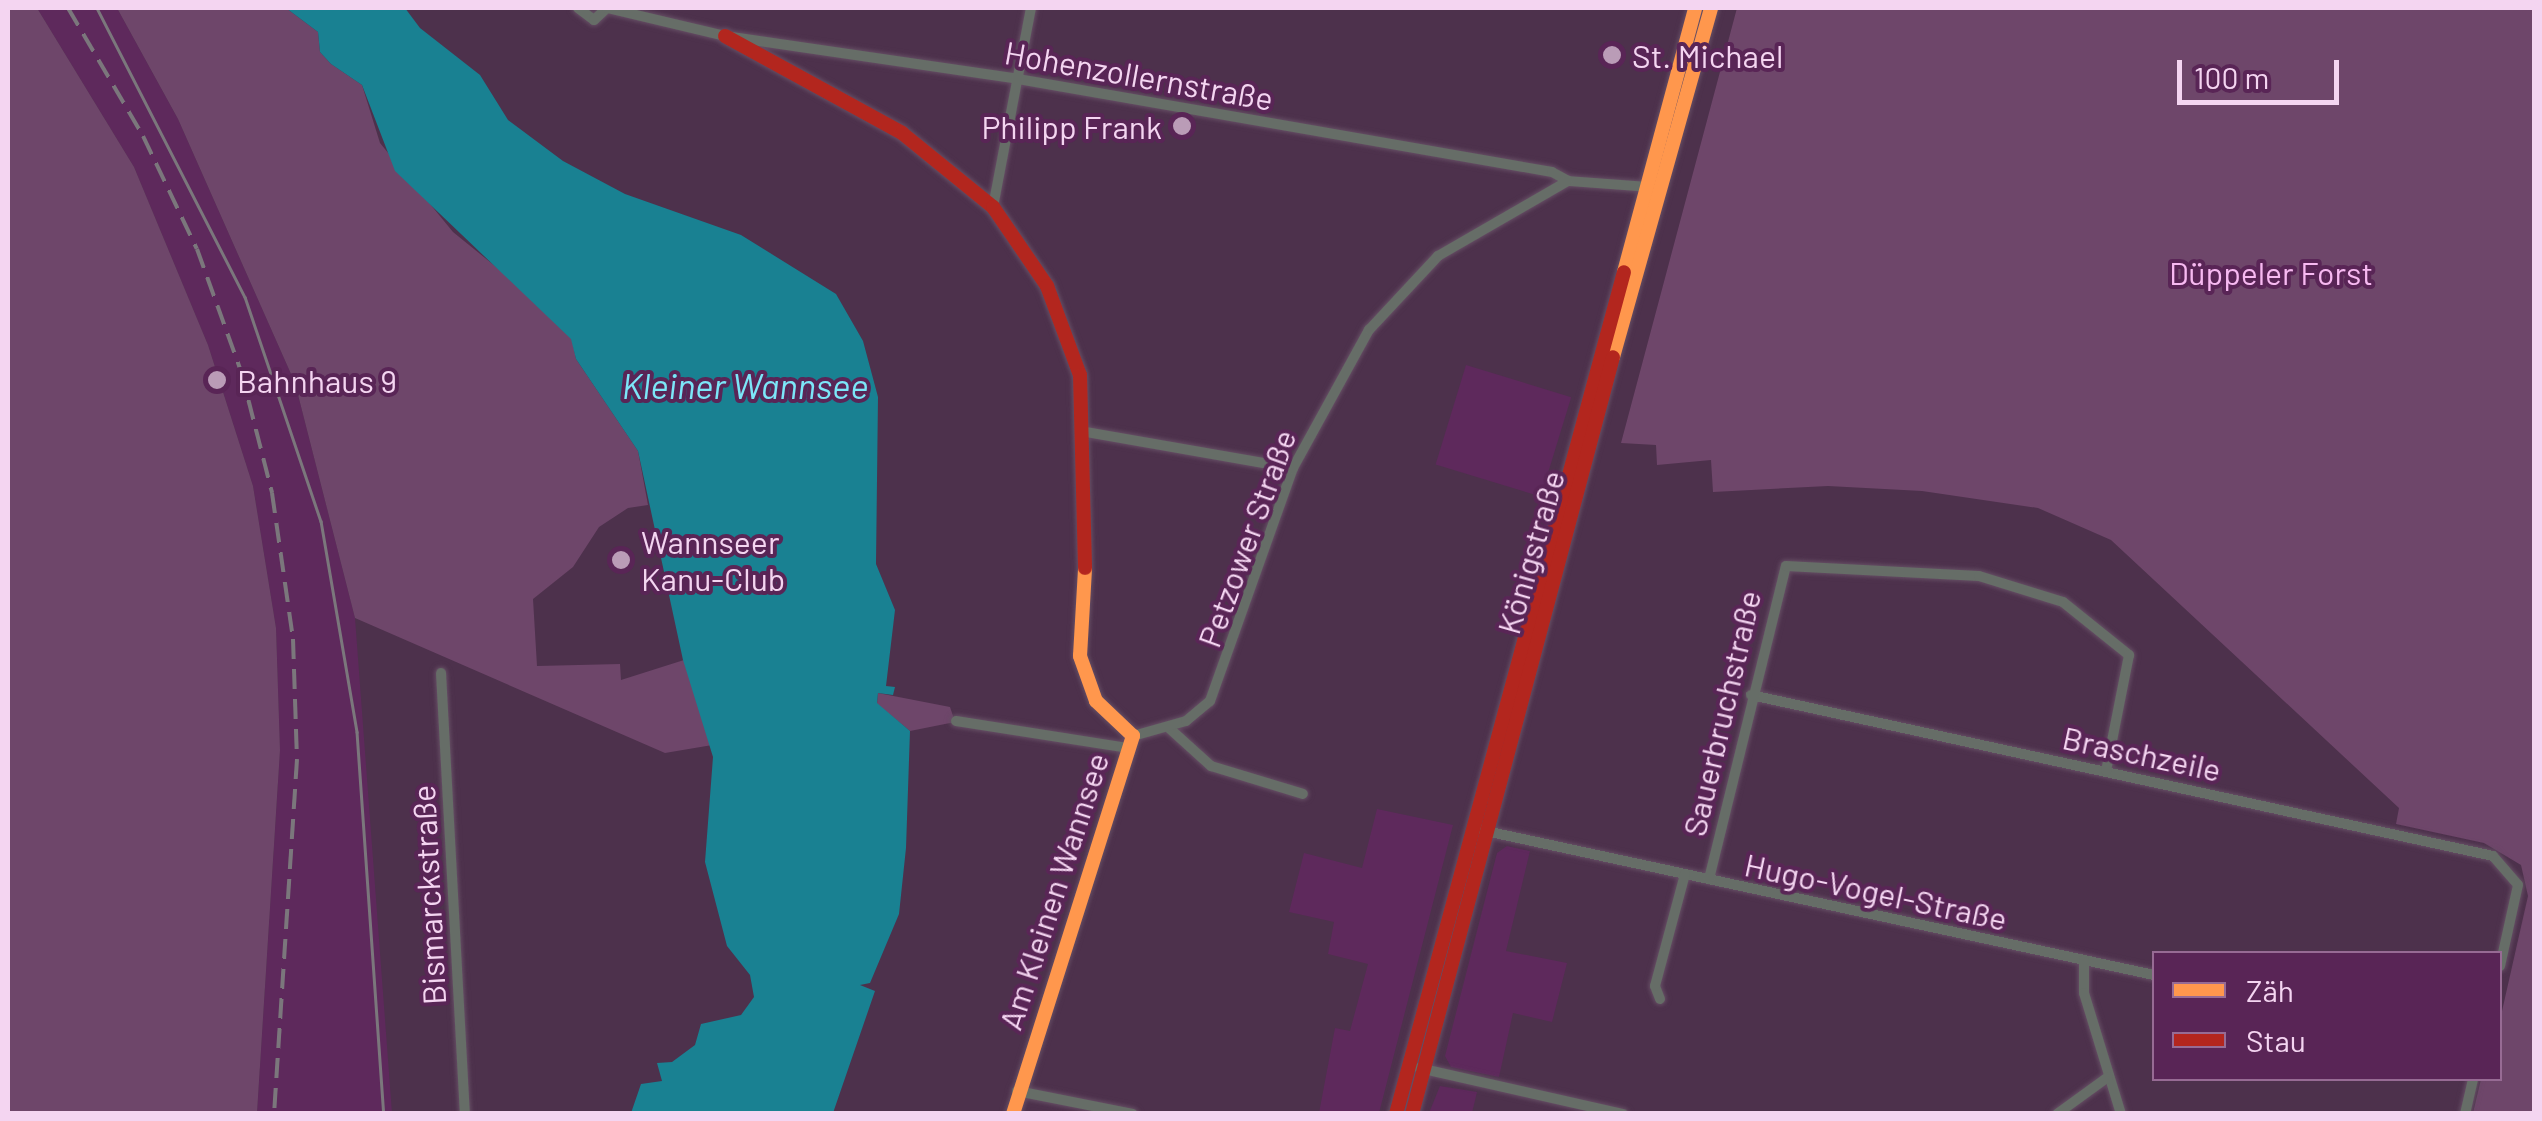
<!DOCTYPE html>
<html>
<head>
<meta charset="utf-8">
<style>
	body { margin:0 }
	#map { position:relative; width:2542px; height:1121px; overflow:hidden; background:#4d314c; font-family:Barlow,sans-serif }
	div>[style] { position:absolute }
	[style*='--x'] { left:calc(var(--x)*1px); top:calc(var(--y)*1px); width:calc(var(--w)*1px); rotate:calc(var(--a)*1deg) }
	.built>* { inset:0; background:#5e295c; transform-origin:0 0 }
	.green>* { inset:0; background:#6e466a }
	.water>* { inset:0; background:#198192 }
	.roads { filter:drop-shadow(0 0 2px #654e64) drop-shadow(0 0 2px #654e64) }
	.street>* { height:10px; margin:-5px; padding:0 5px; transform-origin:5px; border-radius:5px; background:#666d67 }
	.slow>* { height:14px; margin:-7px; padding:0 7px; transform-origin:7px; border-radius:7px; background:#ff974d }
	.jam>* { height:14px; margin:-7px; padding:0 7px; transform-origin:7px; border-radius:7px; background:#b3261e }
	.tram>* { height:2.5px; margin:-1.25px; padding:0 1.25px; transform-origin:1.25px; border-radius:1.25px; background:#7b777c }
	.rail>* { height:4px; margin-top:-2px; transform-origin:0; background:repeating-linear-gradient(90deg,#7b777c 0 20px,transparent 0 30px) }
	.dots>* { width:28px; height:28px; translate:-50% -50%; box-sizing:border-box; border:5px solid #592556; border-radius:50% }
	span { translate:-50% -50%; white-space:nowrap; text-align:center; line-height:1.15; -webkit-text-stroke:8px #592556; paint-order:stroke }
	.poi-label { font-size:32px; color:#f4d5f1 }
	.left { translate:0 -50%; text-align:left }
	.right { translate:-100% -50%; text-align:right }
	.street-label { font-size:32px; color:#f4d5f1 }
	.park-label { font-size:32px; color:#f7b9f1 }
	.water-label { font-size:35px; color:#7ce6f8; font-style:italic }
	.frame { position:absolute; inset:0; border:10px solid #f4d5f1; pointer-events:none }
	.legend { position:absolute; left:2152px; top:951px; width:350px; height:130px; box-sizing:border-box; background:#592556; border:2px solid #976b94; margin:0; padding:12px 18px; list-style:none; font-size:30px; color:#f4d5f1 }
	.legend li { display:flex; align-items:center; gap:20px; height:50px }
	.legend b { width:50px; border:2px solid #976b94 }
	.scale { position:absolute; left:2177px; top:60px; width:162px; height:45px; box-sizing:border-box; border:5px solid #f4d5f1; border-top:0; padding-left:12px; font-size:30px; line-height:35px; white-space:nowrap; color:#f4d5f1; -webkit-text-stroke:8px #592556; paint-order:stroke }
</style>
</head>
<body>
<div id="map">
	<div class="built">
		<div style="clip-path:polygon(37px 8px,117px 8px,178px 119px,295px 383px,355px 618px,392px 1113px,257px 1113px,280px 750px,276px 628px,253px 486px,208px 345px,134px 167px)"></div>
		<div style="left:1466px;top:365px;width:110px;height:104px;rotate:17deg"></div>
		<div style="clip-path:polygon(1377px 809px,1453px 825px,1379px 1113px,1319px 1113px,1335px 1028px,1350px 1031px,1368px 964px,1328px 954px,1334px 922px,1289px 912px,1304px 853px,1362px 868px)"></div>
		<div style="clip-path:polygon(1507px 846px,1530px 851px,1506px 951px,1567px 963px,1552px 1022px,1513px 1013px,1499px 1077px,1451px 1067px,1445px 1056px,1497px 853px)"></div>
		<div style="clip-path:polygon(1440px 1086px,1477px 1092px,1472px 1113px,1429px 1113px)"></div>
	</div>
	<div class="green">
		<div style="clip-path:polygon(8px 8px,37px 8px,134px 167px,208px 345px,253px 486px,276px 628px,280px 750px,257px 1113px,8px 1113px)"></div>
		<div style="clip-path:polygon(117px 8px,286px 8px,318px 32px,320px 52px,331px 64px,362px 85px,380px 143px,453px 232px,543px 305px,572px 339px,576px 359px,638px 451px,648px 505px,628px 508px,599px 527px,573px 567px,533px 599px,537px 666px,620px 664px,621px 680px,725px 647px,736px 741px,665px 753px,355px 618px,295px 383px,178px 119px)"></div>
		<div style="clip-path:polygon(1737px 8px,2534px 8px,2534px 1113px,2473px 1113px,2481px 1079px,2500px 1078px,2500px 1020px,2528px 896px,2521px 865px,2484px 843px,2396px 824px,2399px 808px,2111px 540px,2038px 508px,1922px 491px,1828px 486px,1713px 492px,1711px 460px,1657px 465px,1656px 445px,1621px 443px)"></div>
		<div style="clip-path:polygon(878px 693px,950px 707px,955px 722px,910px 731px,877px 704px)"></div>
	</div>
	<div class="water">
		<div style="clip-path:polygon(286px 8px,405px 8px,420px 28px,480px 75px,508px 120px,563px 161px,625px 194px,741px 235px,836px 294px,863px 341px,878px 397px,876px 564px,895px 610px,886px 686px,895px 687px,893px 695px,878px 693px,877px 703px,910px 731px,906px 848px,899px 914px,870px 983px,860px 985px,875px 991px,833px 1113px,631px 1113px,641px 1084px,662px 1081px,657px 1063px,672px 1062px,695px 1045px,701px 1024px,741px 1015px,754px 997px,750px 975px,727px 946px,705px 862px,713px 757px,683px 660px,638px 451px,576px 359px,571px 339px,395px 171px,362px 85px,331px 64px,320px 52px,318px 32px)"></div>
	</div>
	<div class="roads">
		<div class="street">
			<div style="--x:578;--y:8;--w:20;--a:37"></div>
			<div style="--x:594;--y:20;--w:18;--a:-43"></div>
			<div style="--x:607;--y:8;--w:121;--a:13.3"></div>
			<div style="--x:725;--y:36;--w:296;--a:8.3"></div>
			<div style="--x:1018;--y:79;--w:542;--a:9.88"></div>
			<div style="--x:1552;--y:172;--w:18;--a:29"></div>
			<div style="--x:1568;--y:181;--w:82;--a:4.2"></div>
			<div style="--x:993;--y:207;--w:203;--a:-79.2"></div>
			<div style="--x:1086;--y:432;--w:210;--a:9.9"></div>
			<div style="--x:441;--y:673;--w:442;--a:86.9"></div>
			<div style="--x:1751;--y:695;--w:759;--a:12.24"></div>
			<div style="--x:2493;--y:856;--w:38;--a:49"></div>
			<div style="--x:2518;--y:885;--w:83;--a:102.5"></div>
			<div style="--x:956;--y:721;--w:175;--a:8.9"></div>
			<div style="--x:1169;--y:728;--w:57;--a:42.1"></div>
			<div style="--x:1211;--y:766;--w:96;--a:16.9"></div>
			<div style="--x:1133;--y:736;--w:55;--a:-15.8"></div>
			<div style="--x:1186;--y:721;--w:31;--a:-40"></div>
			<div style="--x:1210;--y:701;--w:247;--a:-70.4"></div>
			<div style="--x:1293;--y:468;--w:158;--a:-61.2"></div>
			<div style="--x:1369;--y:330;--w:101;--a:-47"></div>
			<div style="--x:1438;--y:256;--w:150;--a:-30"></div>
			<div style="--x:1481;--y:830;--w:688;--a:12.16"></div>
			<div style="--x:1709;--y:879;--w:322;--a:-76.2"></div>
			<div style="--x:1786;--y:566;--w:193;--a:3"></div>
			<div style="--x:1979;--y:576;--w:88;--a:17.2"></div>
			<div style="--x:2063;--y:602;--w:85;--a:38.8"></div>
			<div style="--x:2129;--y:655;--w:118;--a:101.2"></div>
			<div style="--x:2084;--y:960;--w:33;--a:90"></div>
			<div style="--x:2084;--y:993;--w:127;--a:73"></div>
			<div style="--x:1660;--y:999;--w:14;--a:-111"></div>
			<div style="--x:1655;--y:986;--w:116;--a:-75"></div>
			<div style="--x:1419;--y:1068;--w:209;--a:12.7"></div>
			<div style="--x:1017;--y:1091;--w:118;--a:11.2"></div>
			<div style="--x:2057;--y:1114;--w:63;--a:-36"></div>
			<div style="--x:2465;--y:1114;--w:37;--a:-77"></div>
		</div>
		<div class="slow">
			<div style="--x:1624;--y:272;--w:273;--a:-74.9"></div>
			<div style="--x:1613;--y:357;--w:362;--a:-74.3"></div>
			<div style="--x:1013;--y:1114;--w:397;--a:-72.4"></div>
			<div style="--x:1133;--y:736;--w:51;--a:-136.6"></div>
			<div style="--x:1096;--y:701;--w:48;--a:-109.6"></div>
			<div style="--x:1080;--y:656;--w:88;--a:-86.7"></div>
		</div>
		<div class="jam">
			<div style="--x:725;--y:36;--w:202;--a:28.7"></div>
			<div style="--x:902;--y:133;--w:117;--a:39.1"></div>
			<div style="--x:993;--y:207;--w:96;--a:55.6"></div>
			<div style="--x:1047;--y:286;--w:95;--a:69.7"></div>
			<div style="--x:1080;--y:375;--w:193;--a:88.5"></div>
			<div style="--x:1396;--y:1114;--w:872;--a:-74.85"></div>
			<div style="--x:1412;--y:1114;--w:783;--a:-75.13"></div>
		</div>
	</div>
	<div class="tram">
		<div style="--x:97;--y:8;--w:325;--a:62.9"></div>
		<div style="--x:245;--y:297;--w:237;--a:71.3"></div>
		<div style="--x:321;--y:521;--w:214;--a:80.3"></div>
		<div style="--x:357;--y:732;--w:383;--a:86"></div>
	</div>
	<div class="rail">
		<div style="--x:68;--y:8;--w:148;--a:59.6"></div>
		<div style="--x:143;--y:136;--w:125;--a:64.5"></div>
		<div style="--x:197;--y:249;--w:130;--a:70.2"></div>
		<div style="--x:241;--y:371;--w:126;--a:75.7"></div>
		<div style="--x:272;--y:493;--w:148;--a:81.8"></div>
		<div style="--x:293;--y:639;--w:120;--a:88.1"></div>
		<div style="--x:297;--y:759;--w:356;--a:93.7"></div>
	</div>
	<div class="dots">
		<div style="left:1612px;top:55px;background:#ba9cb7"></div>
		<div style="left:1182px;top:126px;background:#ba9cb7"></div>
		<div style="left:217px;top:380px;background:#ba9cb7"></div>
		<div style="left:621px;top:560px;background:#ba9cb7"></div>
	</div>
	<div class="poi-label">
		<span class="left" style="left:1632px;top:55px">St. Michael</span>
		<span class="right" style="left:1162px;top:126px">Philipp Frank</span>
		<span class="left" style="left:237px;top:380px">Bahnhaus 9</span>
		<span class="left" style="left:641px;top:560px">Wannseer<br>Kanu-Club</span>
	</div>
	<div class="street-label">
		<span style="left:1139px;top:75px;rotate:10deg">Hohenzollernstraße</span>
		<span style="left:1246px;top:538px;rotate:-70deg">Petzower Straße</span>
		<span style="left:1530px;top:552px;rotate:-74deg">Königstraße</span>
		<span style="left:1721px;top:713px;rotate:-77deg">Sauerbruchstraße</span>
		<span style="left:2142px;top:753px;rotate:12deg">Braschzeile</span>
		<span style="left:1053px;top:891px;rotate:-72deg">Am Kleinen Wannsee</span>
		<span style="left:1876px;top:891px;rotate:12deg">Hugo-Vogel-Straße</span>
		<span style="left:428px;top:895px;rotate:-93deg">Bismarckstraße</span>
	</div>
	<div class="park-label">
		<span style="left:2271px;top:272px">Düppeler Forst</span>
	</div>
	<div class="water-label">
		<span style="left:745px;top:385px">Kleiner Wannsee</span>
	</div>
	<div class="frame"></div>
	<ul class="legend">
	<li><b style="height:12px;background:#ff974d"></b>Zäh</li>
	<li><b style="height:12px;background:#b3261e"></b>Stau</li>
	</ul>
	<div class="scale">100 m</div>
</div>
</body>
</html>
